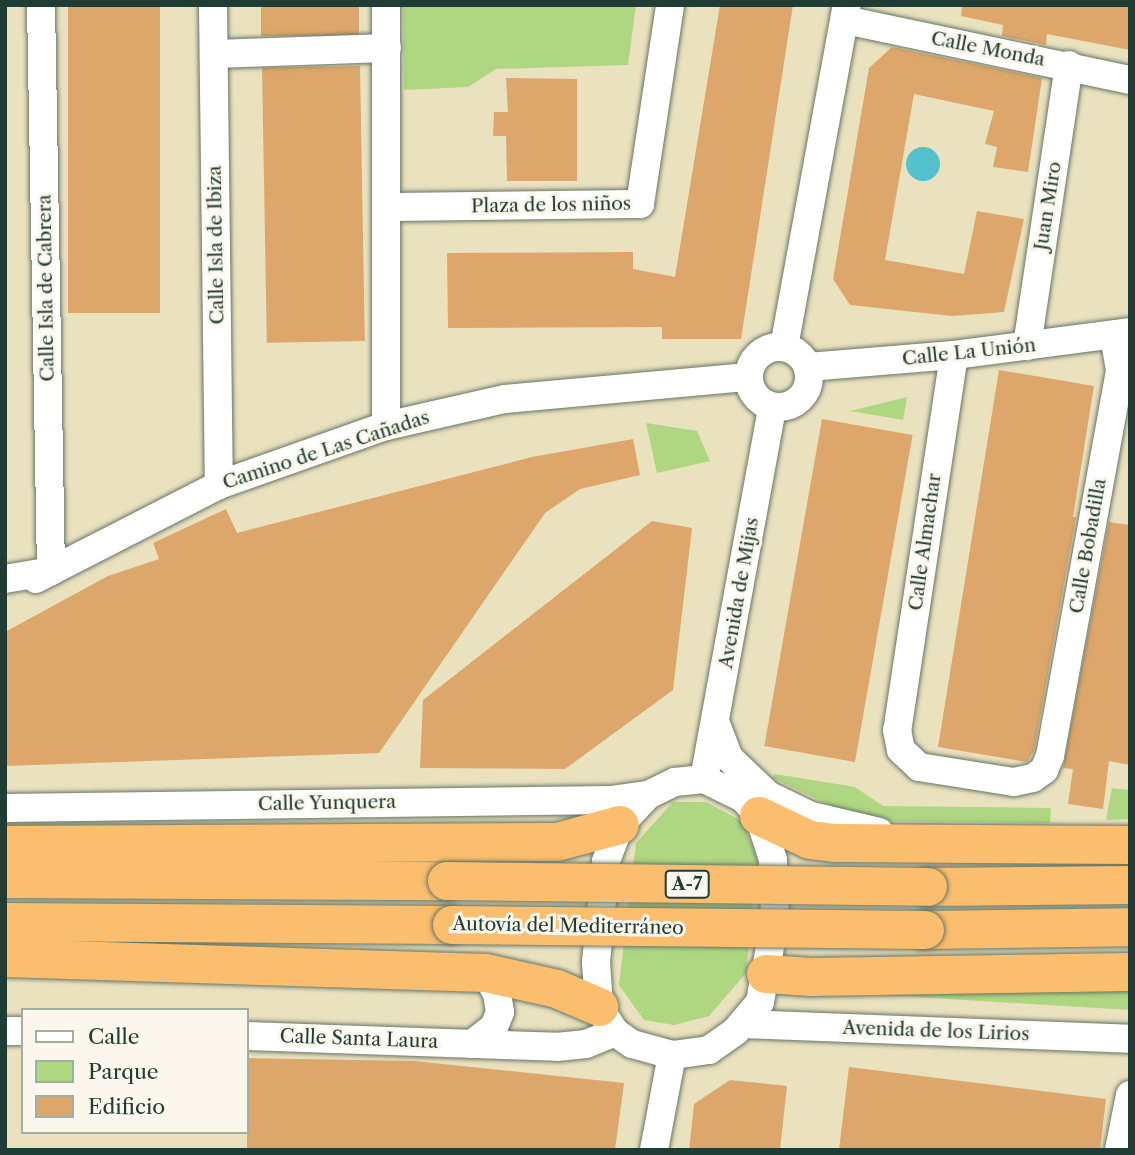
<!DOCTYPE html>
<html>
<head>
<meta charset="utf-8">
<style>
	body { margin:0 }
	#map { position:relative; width:1135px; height:1155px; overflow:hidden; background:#eae1bf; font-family:"Libre Caslon Text",serif }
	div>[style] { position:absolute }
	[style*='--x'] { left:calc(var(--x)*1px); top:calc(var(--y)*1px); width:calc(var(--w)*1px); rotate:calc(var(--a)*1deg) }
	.green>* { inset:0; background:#afd781 }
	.water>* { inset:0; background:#54c1cc }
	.round { border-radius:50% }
	.building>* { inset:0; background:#dda76b; transform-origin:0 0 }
	.roads { filter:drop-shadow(0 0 2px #667665) drop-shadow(0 0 2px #667665) }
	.minor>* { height:28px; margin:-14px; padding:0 14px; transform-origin:14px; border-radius:14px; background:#fff }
	.minor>.ring { margin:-14px; padding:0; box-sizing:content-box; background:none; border:28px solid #fff; border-radius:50% }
	.highway>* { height:38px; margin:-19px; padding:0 19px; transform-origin:19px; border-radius:19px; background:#fbbd6e }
	.bridges { filter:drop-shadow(0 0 2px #667665) drop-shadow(0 0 2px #667665) }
	.highway-bridge>* { height:38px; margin:-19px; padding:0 19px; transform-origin:19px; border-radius:19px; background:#fbbd6e }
	span { translate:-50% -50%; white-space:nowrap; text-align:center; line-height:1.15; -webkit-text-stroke:6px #fbf7ec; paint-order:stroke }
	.shield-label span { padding:2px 5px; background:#fbf7ec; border:2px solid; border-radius:5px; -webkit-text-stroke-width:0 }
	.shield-label { font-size:18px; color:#1f3d34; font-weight:700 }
	.street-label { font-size:19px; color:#1f3d34 }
	.frame { position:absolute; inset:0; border:7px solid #1f3d34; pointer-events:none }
	.legend { position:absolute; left:21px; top:1008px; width:228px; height:126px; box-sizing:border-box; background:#fbf7ec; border:2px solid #a3ada2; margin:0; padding:9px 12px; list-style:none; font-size:21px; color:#1f3d34 }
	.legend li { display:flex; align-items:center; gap:14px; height:35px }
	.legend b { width:35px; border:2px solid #a3ada2 }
</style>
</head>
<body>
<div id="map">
	<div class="green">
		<div style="clip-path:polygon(403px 5px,636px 5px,628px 65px,496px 69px,468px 87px,404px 90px)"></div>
		<div style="clip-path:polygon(907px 397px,903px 420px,850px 411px)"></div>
		<div style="clip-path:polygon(646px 423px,697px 431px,710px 461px,657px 473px)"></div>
		<div style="clip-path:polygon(775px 774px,855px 787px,883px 806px,1051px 808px,1050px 823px,886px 821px,853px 816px,773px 778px)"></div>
		<div style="clip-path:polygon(1112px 788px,1130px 790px,1130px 819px,1106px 820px)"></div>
		<div style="clip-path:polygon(673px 802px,706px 802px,742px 821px,758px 860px,746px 973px,709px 1016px,674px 1025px,644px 1020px,619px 985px,636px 843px)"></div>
		<div style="clip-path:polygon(1130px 985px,1130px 1010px,867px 994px)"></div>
	</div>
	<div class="water">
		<div class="round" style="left:906px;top:147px;width:34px;height:34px"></div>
	</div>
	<div class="building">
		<div style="left:68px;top:5px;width:92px;height:308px"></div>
		<div style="left:261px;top:5px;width:98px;height:31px"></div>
		<div style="clip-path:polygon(720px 5px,793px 5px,741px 339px,662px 339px,662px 327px,448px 328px,447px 253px,633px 252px,633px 269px,675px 277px)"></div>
		<div style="clip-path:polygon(962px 5px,1130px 5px,1130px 50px,1047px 34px,1046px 45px,1002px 36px,1003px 25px,961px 16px)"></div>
		<div style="clip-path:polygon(892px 47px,1042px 78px,1028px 172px,993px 167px,997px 147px,985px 144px,994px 111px,914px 94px,885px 260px,964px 274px,977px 211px,1024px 219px,1004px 312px,952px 316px,850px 305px,833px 279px,869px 68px)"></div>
		<div style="left:360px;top:66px;width:275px;height:98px;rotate:89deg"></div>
		<div style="clip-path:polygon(506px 78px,577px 79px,577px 181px,507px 181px,506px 136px,493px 136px,494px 112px,508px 112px)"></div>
		<div style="clip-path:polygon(999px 370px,1094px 386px,1073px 517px,1076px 517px,1034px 751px,1027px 762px,938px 747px)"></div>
		<div style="left:822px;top:419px;width:92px;height:332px;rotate:10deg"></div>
		<div style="clip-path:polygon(633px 439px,640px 475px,580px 489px,545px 513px,379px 753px,5px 766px,5px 632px,108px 576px,159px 559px,153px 543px,226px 509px,237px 533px,532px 457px)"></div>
		<div style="clip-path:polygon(652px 521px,692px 528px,673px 690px,565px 769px,420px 768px,423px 700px)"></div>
		<div style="clip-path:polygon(1109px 522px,1130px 525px,1130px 765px,1109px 761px,1103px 809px,1068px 804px,1073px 769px,1063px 768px)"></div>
		<div style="clip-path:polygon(247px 1058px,414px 1061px,624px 1083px,615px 1150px,247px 1150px)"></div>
		<div style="clip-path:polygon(849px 1067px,1106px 1099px,1100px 1150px,839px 1150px)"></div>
		<div style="clip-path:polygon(730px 1080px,787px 1086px,780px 1150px,689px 1150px,694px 1104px)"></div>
	</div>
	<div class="roads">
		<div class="minor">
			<div style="--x:213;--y:5;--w:480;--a:89.3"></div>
			<div style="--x:386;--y:5;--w:421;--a:90"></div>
			<div style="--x:845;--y:20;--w:291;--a:11.9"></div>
			<div style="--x:214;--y:54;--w:173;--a:-2"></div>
			<div style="--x:388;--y:207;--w:252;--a:-0.7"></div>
			<div style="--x:640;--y:204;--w:201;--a:-81.4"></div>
			<div style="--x:1027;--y:346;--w:284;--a:-81.5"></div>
			<div class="ring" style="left:749px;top:347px;width:32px;height:32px"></div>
			<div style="--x:784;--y:347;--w:348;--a:-79.6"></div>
			<div style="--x:954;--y:355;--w:379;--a:98.6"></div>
			<div style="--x:897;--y:730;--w:20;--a:79"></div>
			<div style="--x:901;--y:750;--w:25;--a:43"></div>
			<div style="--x:919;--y:767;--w:96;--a:9"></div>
			<div style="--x:1014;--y:782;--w:19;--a:-12"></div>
			<div style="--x:1033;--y:778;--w:14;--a:-36"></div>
			<div style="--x:1044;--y:770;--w:15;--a:-67"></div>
			<div style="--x:1050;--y:756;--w:392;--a:-79.7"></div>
			<div style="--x:1120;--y:370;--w:36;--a:-100"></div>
			<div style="--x:808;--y:367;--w:146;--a:-4.7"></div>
			<div style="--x:954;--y:355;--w:177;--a:-7.4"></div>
			<div style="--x:5;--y:579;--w:47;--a:-9.9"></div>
			<div style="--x:51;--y:571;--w:189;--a:-27.1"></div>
			<div style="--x:219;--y:485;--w:177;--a:-19.5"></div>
			<div style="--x:386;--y:426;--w:122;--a:-12.8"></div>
			<div style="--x:505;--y:399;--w:244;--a:-5.2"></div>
			<div style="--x:36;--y:579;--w:17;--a:-28"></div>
			<div style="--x:51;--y:571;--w:566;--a:-91.01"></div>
			<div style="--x:716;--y:724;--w:36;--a:69"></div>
			<div style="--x:729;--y:758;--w:54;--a:43.5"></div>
			<div style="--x:768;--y:795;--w:48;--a:26"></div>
			<div style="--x:811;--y:816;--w:70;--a:13.2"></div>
			<div style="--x:704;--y:779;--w:43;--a:26"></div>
			<div style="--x:743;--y:798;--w:24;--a:48"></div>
			<div style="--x:759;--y:816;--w:46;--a:72.3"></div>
			<div style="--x:773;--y:860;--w:60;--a:88.1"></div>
			<div style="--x:775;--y:920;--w:83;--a:100.4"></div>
			<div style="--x:760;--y:1002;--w:38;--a:130"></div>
			<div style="--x:736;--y:1031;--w:33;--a:145"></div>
			<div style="--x:709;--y:1050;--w:37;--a:172"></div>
			<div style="--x:672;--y:1055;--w:41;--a:-164.6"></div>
			<div style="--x:632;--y:1044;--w:21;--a:-145"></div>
			<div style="--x:615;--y:1032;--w:30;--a:-123"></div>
			<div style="--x:599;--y:1007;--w:45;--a:-93.8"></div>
			<div style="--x:596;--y:962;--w:101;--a:-84.3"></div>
			<div style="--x:606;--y:861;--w:39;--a:-69"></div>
			<div style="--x:620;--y:825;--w:41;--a:-47"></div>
			<div style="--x:648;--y:795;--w:30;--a:-26"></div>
			<div style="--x:675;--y:782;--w:29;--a:-6"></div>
			<div style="--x:704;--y:779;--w:378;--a:-79.6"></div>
			<div style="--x:5;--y:808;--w:606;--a:-0.76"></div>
			<div style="--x:611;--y:800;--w:37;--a:-8"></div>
			<div style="--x:743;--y:1024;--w:387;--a:2.2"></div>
			<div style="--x:5;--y:1031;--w:18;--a:0"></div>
			<div style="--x:247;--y:1036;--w:310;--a:2"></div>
			<div style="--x:557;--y:1047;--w:29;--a:-6"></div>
			<div style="--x:586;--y:1044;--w:31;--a:-22"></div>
			<div style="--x:472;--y:1044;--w:28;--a:-38"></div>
			<div style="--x:494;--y:1027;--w:16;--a:-68"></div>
			<div style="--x:500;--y:1012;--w:18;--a:-99"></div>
			<div style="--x:497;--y:994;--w:24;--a:-118"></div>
			<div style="--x:654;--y:1150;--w:97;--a:-79.3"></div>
			<div style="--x:1119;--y:1150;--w:56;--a:-78.7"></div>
		</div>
		<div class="highway">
			<div style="--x:759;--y:816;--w:56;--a:25.2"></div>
			<div style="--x:810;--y:840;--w:24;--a:7"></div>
			<div style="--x:834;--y:843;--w:296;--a:0.4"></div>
			<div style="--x:5;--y:845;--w:552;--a:-0.31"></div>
			<div style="--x:557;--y:842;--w:65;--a:-15.1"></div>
			<div style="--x:5;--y:879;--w:442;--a:0.3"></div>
			<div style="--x:928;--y:887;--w:202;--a:-0.6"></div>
			<div style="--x:5;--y:922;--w:447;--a:0.4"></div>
			<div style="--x:925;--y:930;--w:205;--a:-0.8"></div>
			<div style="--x:5;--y:958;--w:481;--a:1.8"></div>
			<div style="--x:486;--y:973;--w:73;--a:12.7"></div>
			<div style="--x:557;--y:989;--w:46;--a:23.2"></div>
			<div style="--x:766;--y:974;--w:45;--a:3.8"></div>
			<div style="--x:811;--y:977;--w:319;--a:-0.9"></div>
		</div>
	</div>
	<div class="bridges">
		<div class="highway-bridge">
			<div style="--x:447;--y:881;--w:481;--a:0.7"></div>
			<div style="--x:452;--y:925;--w:473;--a:0.6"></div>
		</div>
	</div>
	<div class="shield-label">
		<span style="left:687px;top:884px">A-7</span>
	</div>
	<div class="street-label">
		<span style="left:988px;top:49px;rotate:11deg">Calle Monda</span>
		<span style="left:551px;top:205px;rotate:-1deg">Plaza de los niños</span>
		<span style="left:1048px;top:206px;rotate:-81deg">Juan Miro</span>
		<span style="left:216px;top:245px;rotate:-91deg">Calle Isla de Ibiza</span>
		<span style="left:46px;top:288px;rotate:-91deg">Calle Isla de Cabrera</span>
		<span style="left:969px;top:352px;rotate:-6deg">Calle La Unión</span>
		<span style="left:326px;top:450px;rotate:-18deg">Camino de Las Cañadas</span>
		<span style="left:925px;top:542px;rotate:-82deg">Calle Almachar</span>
		<span style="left:1088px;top:546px;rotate:-80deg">Calle Bobadilla</span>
		<span style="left:739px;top:593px;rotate:-80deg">Avenida de Mijas</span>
		<span style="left:327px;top:803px;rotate:-1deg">Calle Yunquera</span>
		<span style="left:568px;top:926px;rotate:1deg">Autovía del Mediterráneo</span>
		<span style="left:936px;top:1031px;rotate:2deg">Avenida de los Lirios</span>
		<span style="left:359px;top:1039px;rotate:2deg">Calle Santa Laura</span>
	</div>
	<div class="frame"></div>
	<ul class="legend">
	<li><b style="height:9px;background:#fff"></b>Calle</li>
	<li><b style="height:19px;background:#afd781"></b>Parque</li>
	<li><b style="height:19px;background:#dda76b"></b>Edificio</li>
	</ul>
</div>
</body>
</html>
